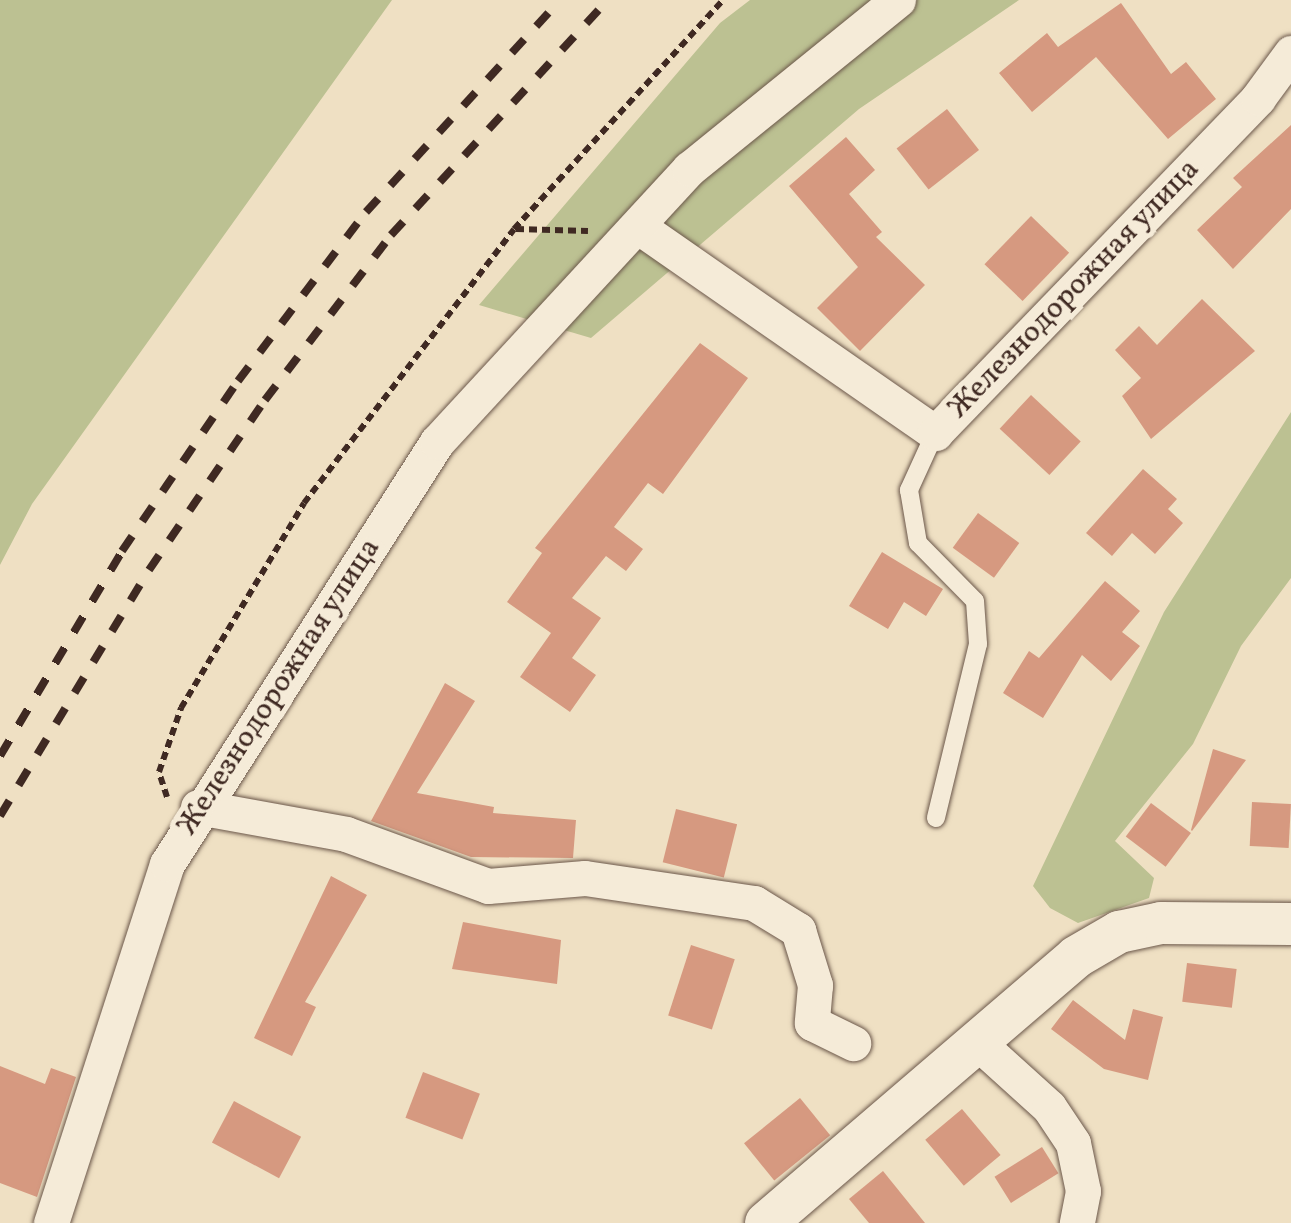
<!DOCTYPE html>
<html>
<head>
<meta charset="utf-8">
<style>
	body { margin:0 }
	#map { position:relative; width:1291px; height:1223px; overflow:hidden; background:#efe0c3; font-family:Vollkorn,serif }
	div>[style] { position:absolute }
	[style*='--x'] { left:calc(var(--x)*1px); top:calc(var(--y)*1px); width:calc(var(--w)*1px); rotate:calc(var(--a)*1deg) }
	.green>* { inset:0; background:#bcc192 }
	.building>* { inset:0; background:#d69980; transform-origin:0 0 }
	.path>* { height:6px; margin-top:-3px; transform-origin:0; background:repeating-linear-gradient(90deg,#3f2922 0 8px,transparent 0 13px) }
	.roads { filter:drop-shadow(0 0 2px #6b574a) drop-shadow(0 0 2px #6b574a) }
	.service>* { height:18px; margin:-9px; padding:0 9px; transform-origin:9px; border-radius:9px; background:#f5ebd8 }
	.minor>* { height:35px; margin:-17.5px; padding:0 17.5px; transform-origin:17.5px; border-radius:17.5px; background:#f5ebd8 }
	.tertiary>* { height:42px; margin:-21px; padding:0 21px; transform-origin:21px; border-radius:21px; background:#f5ebd8 }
	.rail>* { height:8px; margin-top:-4px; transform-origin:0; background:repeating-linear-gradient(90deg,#3f2922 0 18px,transparent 0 36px) }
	span { translate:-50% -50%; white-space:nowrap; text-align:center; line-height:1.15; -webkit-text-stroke:10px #f5ebd8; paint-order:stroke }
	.street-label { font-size:30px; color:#3f2922 }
</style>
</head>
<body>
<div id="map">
	<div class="green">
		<div style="clip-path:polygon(0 0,392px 0,32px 504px,0 565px)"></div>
		<div style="clip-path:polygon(750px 0,1019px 0,859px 109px,591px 338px,479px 305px,720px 23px)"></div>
		<div style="clip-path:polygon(1291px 412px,1291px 578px,1241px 646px,1193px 744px,1115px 841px,1154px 878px,1149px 898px,1078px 923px,1050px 908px,1033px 886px,1164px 612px)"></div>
	</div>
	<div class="building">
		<div style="clip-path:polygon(1121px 3px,1171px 74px,1186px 62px,1216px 99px,1168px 139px,1096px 57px,1032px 112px,999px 73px,1047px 33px,1058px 47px)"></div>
		<div style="left:947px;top:109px;width:52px;height:64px;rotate:52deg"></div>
		<div style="clip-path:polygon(1291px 125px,1291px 209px,1233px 269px,1197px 230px,1242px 187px,1233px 178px)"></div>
		<div style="clip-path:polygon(846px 137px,875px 170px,849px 194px,882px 232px,876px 237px,925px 285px,860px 351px,817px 308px,858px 267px,789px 186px)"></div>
		<div style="left:1031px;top:216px;width:53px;height:67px;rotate:44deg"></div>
		<div style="clip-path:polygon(1202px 299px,1255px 351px,1151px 439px,1122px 396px,1141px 378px,1115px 350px,1139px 326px,1157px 345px)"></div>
		<div style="clip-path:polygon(700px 343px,748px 378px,663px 494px,648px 483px,614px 527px,643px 549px,626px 571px,606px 556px,572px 598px,601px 618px,572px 658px,596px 675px,570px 712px,520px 677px,551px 633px,507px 602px,542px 553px,535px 548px)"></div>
		<div style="left:1031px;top:395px;width:68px;height:46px;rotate:43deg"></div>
		<div style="clip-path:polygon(1143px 469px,1177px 499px,1168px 509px,1183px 523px,1155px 554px,1132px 533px,1112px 556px,1086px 533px)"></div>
		<div style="left:978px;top:513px;width:51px;height:43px;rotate:36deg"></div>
		<div style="clip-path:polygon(882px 552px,943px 589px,926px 616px,904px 602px,888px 629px,849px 606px)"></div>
		<div style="clip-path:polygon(1105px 581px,1140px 611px,1122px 632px,1140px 646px,1111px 681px,1082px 655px,1043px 718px,1003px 693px,1029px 651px,1039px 658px)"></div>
		<div style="clip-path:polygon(445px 683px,475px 701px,417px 793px,494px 807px,493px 813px,576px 820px,573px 858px,471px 857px,371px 821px)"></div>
		<div style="clip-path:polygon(1213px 749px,1246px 760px,1192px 831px,1191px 830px)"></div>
		<div style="left:1252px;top:802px;width:39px;height:44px;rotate:3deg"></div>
		<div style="left:1151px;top:803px;width:50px;height:42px;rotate:37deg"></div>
		<div style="left:676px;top:809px;width:63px;height:55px;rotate:14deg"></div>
		<div style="clip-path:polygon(331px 876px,367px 895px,305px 1002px,316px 1007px,292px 1056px,254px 1038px)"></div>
		<div style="clip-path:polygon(463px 922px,561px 940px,557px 984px,452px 969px)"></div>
		<div style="left:691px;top:945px;width:46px;height:74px;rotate:18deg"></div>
		<div style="left:1187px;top:963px;width:50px;height:39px;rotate:7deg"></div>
		<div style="clip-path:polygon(1073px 1000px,1125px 1040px,1133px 1009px,1163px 1017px,1148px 1080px,1104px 1069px,1051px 1029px)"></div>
		<div style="clip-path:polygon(0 1066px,45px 1084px,51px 1068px,76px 1077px,37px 1197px,0 1183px)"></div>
		<div style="left:423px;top:1072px;width:61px;height:49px;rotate:21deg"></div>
		<div style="left:800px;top:1098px;width:48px;height:72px;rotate:51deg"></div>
		<div style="left:234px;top:1101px;width:76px;height:47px;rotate:28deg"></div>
		<div style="left:962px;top:1109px;width:60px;height:48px;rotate:50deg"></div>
		<div style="left:1042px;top:1147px;width:31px;height:56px;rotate:58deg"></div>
		<div style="clip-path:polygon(883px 1171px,925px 1223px,869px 1223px,849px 1199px)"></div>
	</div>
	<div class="path">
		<div style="--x:516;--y:229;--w:72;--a:1.6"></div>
		<div style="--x:167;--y:797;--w:26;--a:-108"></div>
		<div style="--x:159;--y:772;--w:68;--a:-71"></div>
		<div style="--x:181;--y:708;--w:239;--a:-59"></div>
		<div style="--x:304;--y:503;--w:345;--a:-52.5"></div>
		<div style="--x:514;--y:229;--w:310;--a:-47.6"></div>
	</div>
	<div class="roads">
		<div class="service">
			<div style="--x:935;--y:433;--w:63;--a:114.5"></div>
			<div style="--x:909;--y:490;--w:54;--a:80.4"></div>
			<div style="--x:918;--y:543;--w:81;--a:45.5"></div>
			<div style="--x:975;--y:601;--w:43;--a:86"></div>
			<div style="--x:978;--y:644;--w:179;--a:103.6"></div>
		</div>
		<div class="minor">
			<div style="--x:639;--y:227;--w:361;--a:34.8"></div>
			<div style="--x:935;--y:433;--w:465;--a:-46"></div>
			<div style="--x:1258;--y:98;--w:56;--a:-53.7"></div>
			<div style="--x:198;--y:807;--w:150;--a:10.3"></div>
			<div style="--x:346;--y:834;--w:151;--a:20.1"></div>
			<div style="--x:488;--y:886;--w:97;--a:-4.7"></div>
			<div style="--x:585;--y:878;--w:171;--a:8.4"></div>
			<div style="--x:754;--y:903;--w:52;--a:31.5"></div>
			<div style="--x:798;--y:930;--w:58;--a:72.8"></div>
			<div style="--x:815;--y:985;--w:38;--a:95"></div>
			<div style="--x:812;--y:1023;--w:46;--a:26"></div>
			<div style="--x:976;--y:1041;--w:98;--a:42.1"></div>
			<div style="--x:1049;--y:1107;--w:43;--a:56.3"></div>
			<div style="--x:1073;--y:1143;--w:49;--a:78.2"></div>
			<div style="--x:1083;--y:1191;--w:33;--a:101"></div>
			<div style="--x:51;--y:1223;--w:377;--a:-72.1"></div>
			<div style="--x:167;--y:864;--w:501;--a:-57.39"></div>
			<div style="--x:437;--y:442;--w:372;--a:-47.3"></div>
			<div style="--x:689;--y:169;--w:269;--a:-39"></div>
		</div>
		<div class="tertiary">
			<div style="--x:766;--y:1223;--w:408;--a:-40.6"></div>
			<div style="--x:1076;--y:957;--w:50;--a:-30.2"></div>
			<div style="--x:1119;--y:932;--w:43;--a:-12.1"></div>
			<div style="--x:1161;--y:923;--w:130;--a:0.4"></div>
		</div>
	</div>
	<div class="rail">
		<div style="--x:0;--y:756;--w:239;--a:-59.2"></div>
		<div style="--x:122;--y:551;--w:206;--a:-55.7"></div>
		<div style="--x:238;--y:381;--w:212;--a:-52.9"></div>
		<div style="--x:366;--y:212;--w:287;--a:-47.5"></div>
		<div style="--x:0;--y:816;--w:288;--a:-58.8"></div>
		<div style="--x:149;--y:570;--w:206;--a:-55.7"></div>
		<div style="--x:265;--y:400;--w:208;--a:-52.6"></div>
		<div style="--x:391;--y:235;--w:320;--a:-47.3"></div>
	</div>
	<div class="street-label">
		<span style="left:1074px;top:289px;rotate:-46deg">Железнодорожная улица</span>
		<span style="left:279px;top:687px;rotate:-57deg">Железнодорожная улица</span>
	</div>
</div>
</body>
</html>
